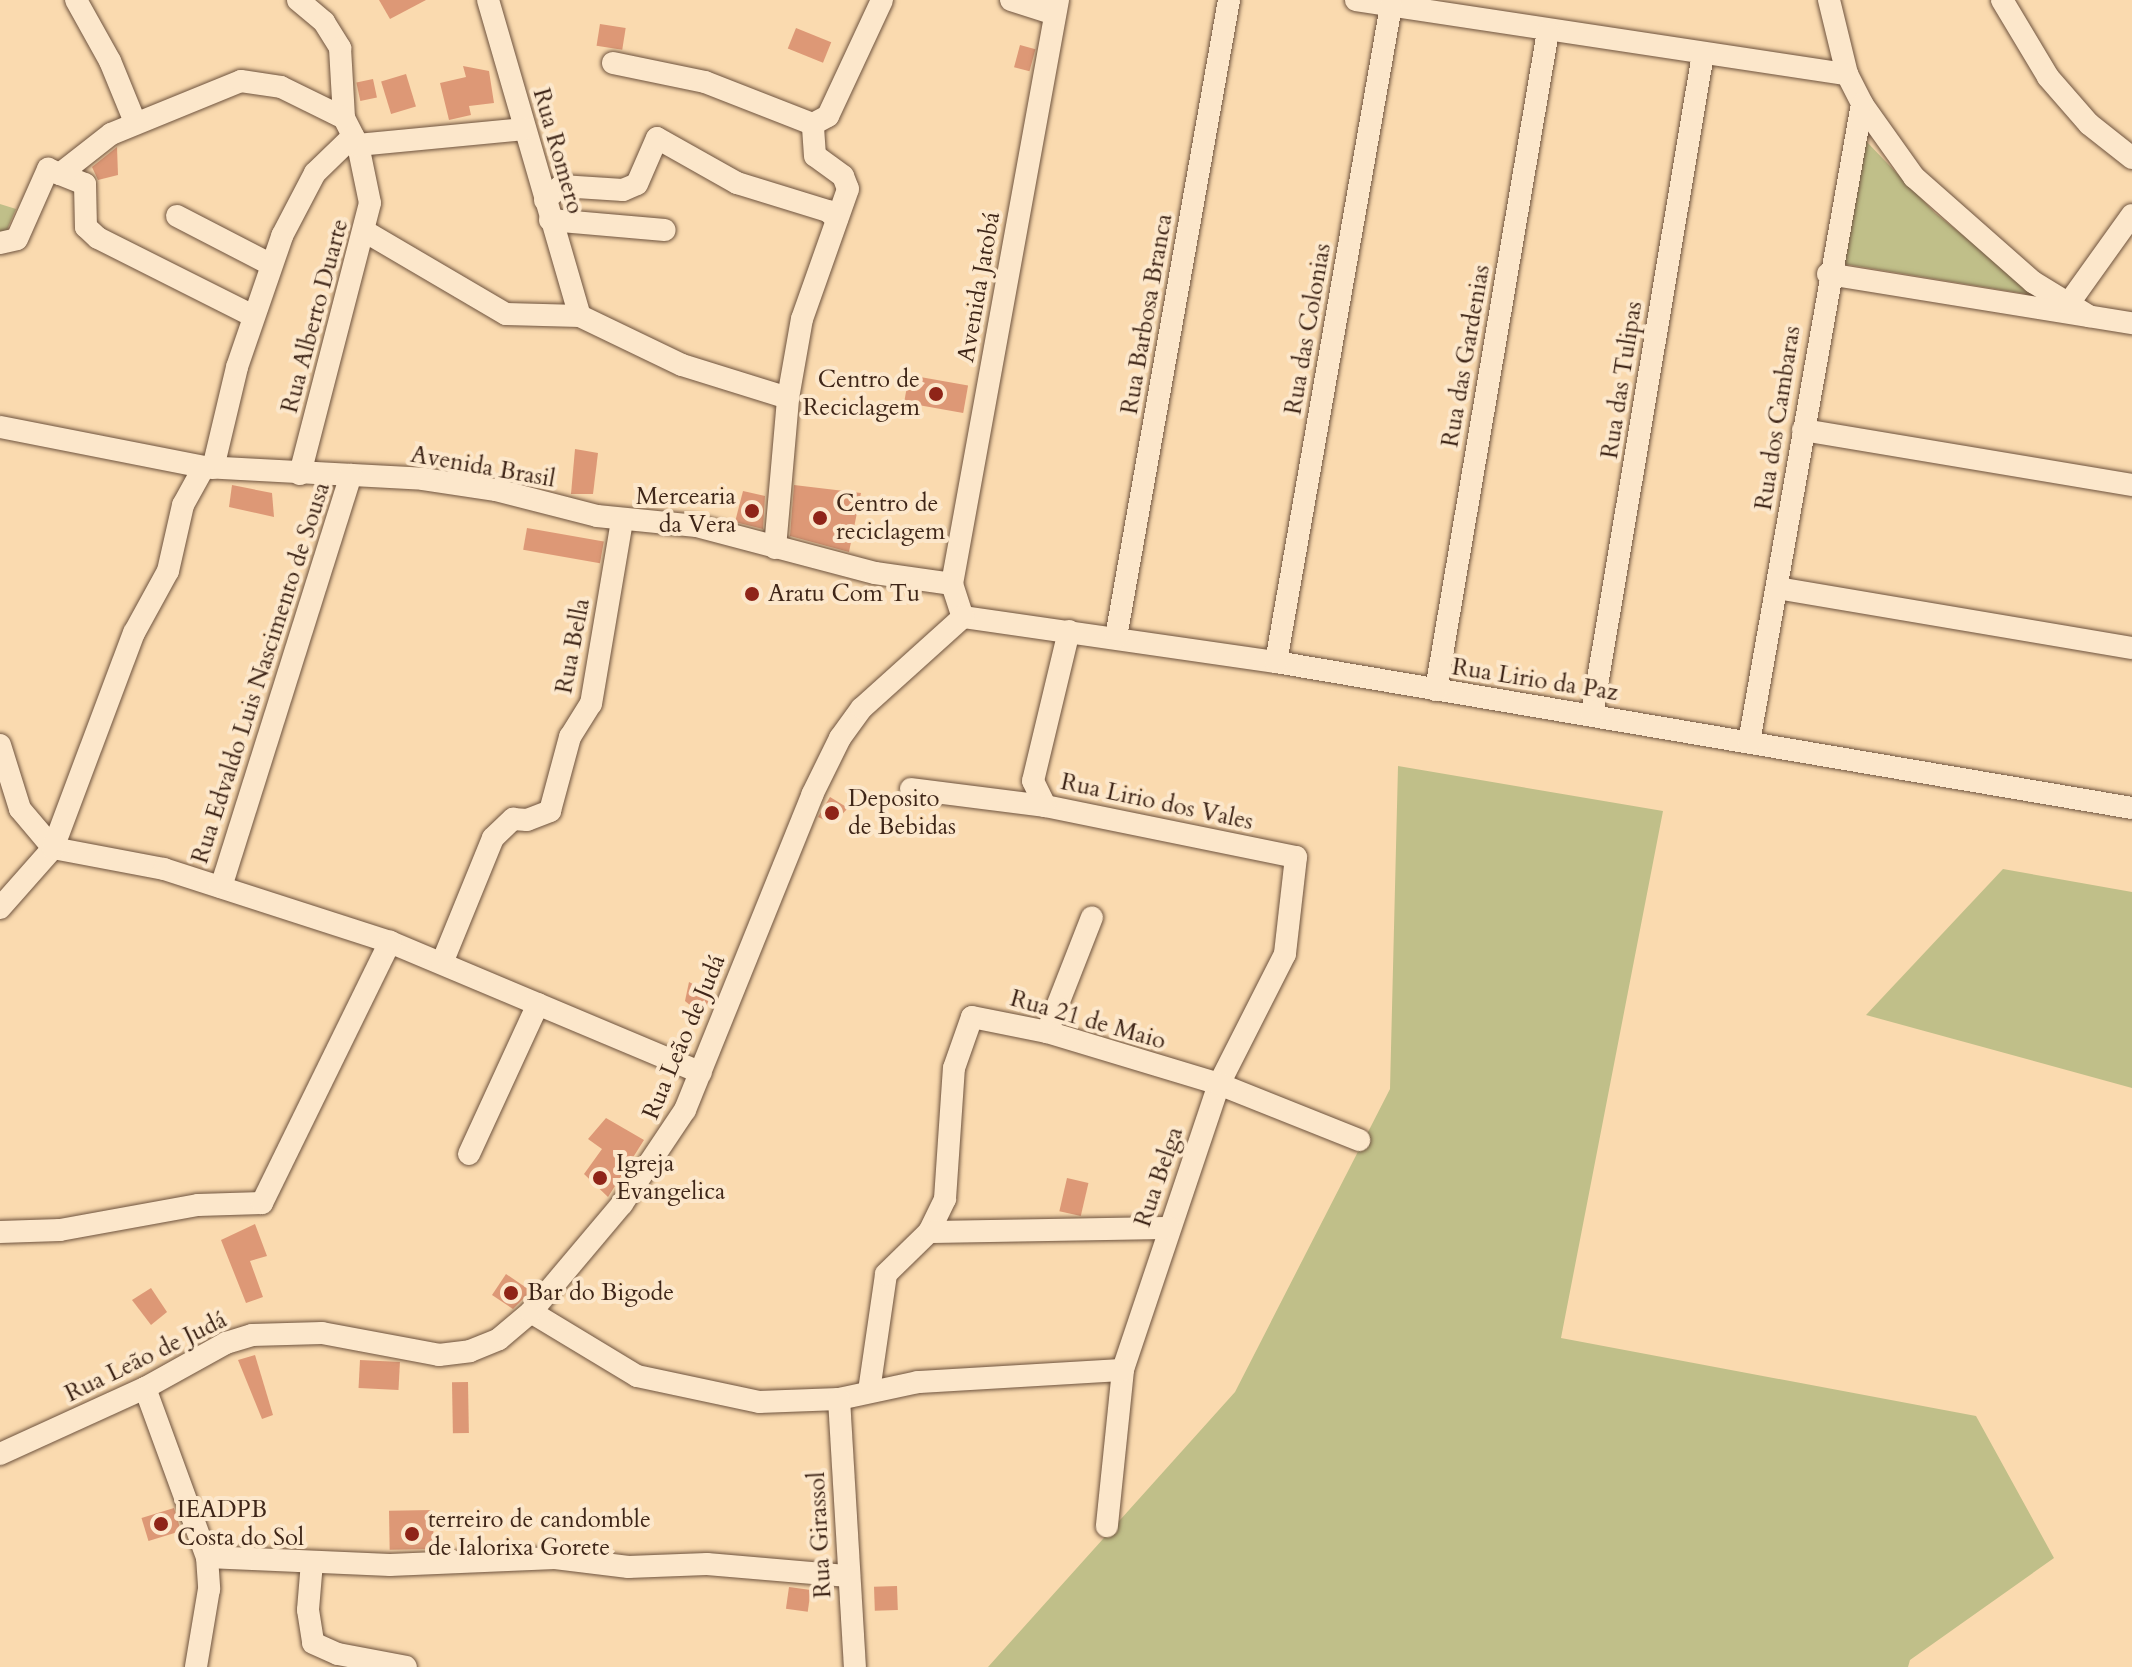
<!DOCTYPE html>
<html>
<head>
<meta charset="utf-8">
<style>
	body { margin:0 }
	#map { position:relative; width:2132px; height:1667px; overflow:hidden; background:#fadaaf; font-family:Cardo,serif }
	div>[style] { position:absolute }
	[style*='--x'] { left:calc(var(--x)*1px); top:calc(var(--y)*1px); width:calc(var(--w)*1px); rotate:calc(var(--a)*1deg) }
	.green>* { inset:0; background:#c0bf89 }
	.building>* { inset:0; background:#dd9876; transform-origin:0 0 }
	.roads { filter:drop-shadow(0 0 2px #6e533e) drop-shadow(0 0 2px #6e533e) }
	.street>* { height:22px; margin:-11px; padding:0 11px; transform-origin:11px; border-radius:11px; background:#fce7cb }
	.dots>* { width:22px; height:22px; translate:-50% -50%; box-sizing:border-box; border:4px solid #fce7cb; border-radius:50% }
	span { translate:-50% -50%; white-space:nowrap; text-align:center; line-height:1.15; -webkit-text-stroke:8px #fce7cb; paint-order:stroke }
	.street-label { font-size:24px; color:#3f2618 }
	.poi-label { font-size:24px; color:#3f2618 }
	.right { translate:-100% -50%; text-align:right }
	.left { translate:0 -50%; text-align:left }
</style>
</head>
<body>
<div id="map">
	<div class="green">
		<div style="clip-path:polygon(1865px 140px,1935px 213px,2039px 296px,1844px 264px)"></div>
		<div style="clip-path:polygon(0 204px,16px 209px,3px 239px,0 238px)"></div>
		<div style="clip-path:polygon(1398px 766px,1663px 811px,1561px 1338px,1976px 1416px,2054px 1558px,1910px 1660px,1908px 1667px,988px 1667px,1235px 1392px,1390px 1089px)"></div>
		<div style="clip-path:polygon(2003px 869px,2132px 892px,2132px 1088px,1866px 1015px)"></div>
	</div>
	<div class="building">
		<div style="clip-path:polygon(379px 0,426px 0,390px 19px)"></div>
		<div style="left:600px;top:24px;width:26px;height:22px;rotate:9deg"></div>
		<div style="left:796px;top:28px;width:38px;height:22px;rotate:22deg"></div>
		<div style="left:1020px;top:45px;width:16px;height:23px;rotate:15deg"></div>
		<div style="clip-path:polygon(463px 66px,489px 71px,494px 103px,469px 106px,471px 115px,449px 120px,440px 83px,466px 77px)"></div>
		<div style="left:406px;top:74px;width:34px;height:26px;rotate:73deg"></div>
		<div style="left:373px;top:79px;width:19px;height:17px;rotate:78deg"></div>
		<div style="clip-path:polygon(117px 147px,118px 175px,98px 180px,92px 167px)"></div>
		<div style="left:909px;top:375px;width:60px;height:28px;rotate:10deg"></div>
		<div style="clip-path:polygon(575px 449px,598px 453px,593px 494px,571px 494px)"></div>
		<div style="clip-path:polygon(232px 485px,272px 493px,274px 517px,229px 507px)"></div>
		<div style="clip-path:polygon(794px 485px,861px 493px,849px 552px,790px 536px)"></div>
		<div style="clip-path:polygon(743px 491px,765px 496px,763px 529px,735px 522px)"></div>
		<div style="left:527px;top:528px;width:78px;height:22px;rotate:10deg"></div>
		<div style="clip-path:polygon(830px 797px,848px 808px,833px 824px,818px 817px)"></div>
		<div style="clip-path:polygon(689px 982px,712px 994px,702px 1015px,685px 1001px)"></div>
		<div style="clip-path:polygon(606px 1118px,644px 1140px,608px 1197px,584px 1174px,602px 1149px,588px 1139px)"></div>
		<div style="left:1067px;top:1178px;width:22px;height:34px;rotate:13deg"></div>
		<div style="clip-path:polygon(255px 1224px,267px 1256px,250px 1261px,263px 1297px,246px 1303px,221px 1240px)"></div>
		<div style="clip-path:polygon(506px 1274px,531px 1291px,513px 1309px,492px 1295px)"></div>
		<div style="clip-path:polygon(151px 1288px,167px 1312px,151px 1325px,132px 1300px)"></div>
		<div style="clip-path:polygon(255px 1355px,273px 1415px,262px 1419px,238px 1360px)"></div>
		<div style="left:360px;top:1360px;width:40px;height:28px;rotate:3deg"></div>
		<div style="left:468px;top:1382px;width:51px;height:16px;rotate:89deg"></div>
		<div style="left:174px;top:1508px;width:24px;height:34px;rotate:73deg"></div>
		<div style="left:433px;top:1510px;width:39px;height:44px;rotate:89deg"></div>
		<div style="left:897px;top:1586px;width:24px;height:23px;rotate:88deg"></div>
		<div style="left:789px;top:1587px;width:22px;height:22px;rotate:8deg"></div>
	</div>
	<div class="roads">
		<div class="street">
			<div style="--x:76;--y:0;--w:70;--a:60.9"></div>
			<div style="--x:110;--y:61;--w:66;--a:67.7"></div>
			<div style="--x:298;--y:0;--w:34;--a:40"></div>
			<div style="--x:324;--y:22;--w:31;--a:58"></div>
			<div style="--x:340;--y:48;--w:70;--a:86.7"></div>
			<div style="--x:344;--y:118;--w:30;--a:63"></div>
			<div style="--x:358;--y:145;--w:59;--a:78.3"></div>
			<div style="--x:370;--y:203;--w:280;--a:104.5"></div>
			<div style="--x:488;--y:0;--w:329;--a:73.8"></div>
			<div style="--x:1011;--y:0;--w:46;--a:17.7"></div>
			<div style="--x:1058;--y:0;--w:594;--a:100.29"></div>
			<div style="--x:952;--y:584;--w:35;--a:72"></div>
			<div style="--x:963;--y:617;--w:316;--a:8.2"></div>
			<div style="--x:1276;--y:662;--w:868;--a:9.68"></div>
			<div style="--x:1356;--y:0;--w:497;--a:8.6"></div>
			<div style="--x:1829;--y:0;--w:76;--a:76.3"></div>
			<div style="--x:1847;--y:74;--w:34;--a:63"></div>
			<div style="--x:1862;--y:104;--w:90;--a:54.5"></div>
			<div style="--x:1914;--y:177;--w:159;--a:41.4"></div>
			<div style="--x:2033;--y:282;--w:66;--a:31.3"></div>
			<div style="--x:2002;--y:0;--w:90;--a:59.1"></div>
			<div style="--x:2048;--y:77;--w:62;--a:48.9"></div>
			<div style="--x:2089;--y:124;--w:55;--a:38.3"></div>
			<div style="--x:613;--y:63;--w:94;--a:11.7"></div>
			<div style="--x:705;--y:82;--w:116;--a:21.3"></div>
			<div style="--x:358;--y:145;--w:167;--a:-5.5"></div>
			<div style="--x:60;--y:174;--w:27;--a:22"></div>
			<div style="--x:85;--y:184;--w:43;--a:88.7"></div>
			<div style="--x:86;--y:227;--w:16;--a:43"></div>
			<div style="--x:98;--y:238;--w:174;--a:26.7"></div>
			<div style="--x:545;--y:200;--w:21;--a:-41"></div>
			<div style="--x:561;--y:186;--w:62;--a:3.7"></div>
			<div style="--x:623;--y:190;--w:15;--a:-23"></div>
			<div style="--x:637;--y:184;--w:50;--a:-66.5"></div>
			<div style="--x:657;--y:138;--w:92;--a:29.4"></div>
			<div style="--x:737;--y:183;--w:95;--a:17.1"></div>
			<div style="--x:828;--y:211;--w:12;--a:42"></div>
			<div style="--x:177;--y:216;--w:105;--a:27.3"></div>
			<div style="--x:550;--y:220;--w:115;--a:5"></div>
			<div style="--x:366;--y:232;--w:162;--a:30.4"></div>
			<div style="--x:506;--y:314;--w:74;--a:1.5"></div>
			<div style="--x:580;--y:316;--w:113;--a:25.7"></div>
			<div style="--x:682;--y:365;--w:111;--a:17.3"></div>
			<div style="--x:0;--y:243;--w:17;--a:-13"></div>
			<div style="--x:17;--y:239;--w:77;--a:-66.1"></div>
			<div style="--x:48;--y:169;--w:13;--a:23"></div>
			<div style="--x:60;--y:174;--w:65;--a:-38.1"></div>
			<div style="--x:111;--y:134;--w:140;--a:-22.2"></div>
			<div style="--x:241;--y:81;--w:40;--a:8.5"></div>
			<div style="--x:281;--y:87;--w:70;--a:26.2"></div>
			<div style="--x:1828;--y:274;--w:308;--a:9.2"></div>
			<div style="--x:2069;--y:303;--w:108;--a:-54.4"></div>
			<div style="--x:0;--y:427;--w:208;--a:11.1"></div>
			<div style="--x:204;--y:467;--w:219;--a:3.1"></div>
			<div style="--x:423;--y:479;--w:74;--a:8.6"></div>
			<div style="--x:496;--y:490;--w:104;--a:14.4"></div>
			<div style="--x:597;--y:516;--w:100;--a:5.7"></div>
			<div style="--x:697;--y:526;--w:184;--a:14.8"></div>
			<div style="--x:875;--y:573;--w:78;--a:8.1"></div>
			<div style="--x:1803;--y:430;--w:334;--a:9.5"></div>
			<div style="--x:213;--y:468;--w:104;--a:-76.6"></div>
			<div style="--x:237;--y:367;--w:139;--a:-71"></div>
			<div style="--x:282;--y:236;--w:71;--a:-62.4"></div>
			<div style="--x:315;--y:173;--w:53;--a:-44.2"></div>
			<div style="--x:775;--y:548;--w:151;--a:-85"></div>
			<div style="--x:788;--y:398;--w:80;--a:-80"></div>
			<div style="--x:802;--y:319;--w:138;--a:-70.5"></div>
			<div style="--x:848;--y:189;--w:14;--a:-111"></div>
			<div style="--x:843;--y:176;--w:34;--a:-144"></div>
			<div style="--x:815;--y:156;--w:32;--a:-94"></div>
			<div style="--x:813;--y:124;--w:17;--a:-28"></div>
			<div style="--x:828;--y:116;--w:128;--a:-65"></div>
			<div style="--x:1777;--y:588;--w:360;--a:9.6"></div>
			<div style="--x:1069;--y:631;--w:154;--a:103.5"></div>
			<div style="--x:1033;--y:781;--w:28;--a:64"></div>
			<div style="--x:1045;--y:806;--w:256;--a:11.5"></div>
			<div style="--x:1296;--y:857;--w:98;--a:96.5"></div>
			<div style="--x:1285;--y:954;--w:146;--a:116.9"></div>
			<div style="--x:1219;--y:1084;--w:302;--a:108.6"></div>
			<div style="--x:1123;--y:1370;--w:157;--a:95.9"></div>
			<div style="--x:1116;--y:637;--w:647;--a:-79.94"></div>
			<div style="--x:1276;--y:662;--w:666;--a:-80.06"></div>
			<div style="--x:1436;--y:690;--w:668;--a:-80.35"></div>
			<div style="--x:1592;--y:715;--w:670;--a:-80.47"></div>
			<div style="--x:1749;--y:742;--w:648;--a:-79.96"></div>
			<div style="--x:0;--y:745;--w:67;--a:72.6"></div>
			<div style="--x:20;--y:809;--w:51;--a:49.8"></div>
			<div style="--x:53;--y:848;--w:113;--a:10.7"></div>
			<div style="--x:164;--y:869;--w:237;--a:17.9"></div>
			<div style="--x:390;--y:942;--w:337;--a:22.8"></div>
			<div style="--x:911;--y:789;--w:135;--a:7.2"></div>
			<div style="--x:221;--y:887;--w:432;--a:-72.5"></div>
			<div style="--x:0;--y:908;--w:80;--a:-48.5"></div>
			<div style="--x:53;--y:848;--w:230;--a:-69.4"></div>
			<div style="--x:134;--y:633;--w:71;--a:-61.3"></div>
			<div style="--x:168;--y:571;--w:68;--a:-77.2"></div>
			<div style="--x:183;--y:505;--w:43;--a:-61.1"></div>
			<div style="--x:442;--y:963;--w:135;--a:-67.8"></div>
			<div style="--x:493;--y:838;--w:28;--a:-44"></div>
			<div style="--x:513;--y:819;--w:14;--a:4"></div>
			<div style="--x:527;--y:820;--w:25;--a:-21"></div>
			<div style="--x:550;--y:811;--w:77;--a:-74.9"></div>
			<div style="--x:570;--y:737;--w:39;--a:-58"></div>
			<div style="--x:591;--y:704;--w:187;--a:-80.4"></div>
			<div style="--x:1047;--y:1032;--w:123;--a:-68.6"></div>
			<div style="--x:469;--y:1154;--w:165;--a:-65.3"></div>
			<div style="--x:0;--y:1232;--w:60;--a:-1.9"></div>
			<div style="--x:60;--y:1230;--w:140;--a:-10.3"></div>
			<div style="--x:198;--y:1205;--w:64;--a:-1.8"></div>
			<div style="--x:262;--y:1203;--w:291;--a:-63.9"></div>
			<div style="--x:929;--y:1232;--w:37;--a:-64"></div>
			<div style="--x:945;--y:1199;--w:131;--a:-86.1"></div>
			<div style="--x:954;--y:1068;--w:54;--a:-70.6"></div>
			<div style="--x:972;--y:1017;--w:76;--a:11.3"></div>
			<div style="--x:1047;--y:1032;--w:180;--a:16.8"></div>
			<div style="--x:1219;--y:1084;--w:151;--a:21.8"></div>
			<div style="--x:531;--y:1312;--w:124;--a:31.1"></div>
			<div style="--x:637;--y:1376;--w:125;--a:12"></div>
			<div style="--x:759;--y:1402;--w:80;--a:-2.1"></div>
			<div style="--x:839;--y:1399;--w:81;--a:-12.1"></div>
			<div style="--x:918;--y:1382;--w:205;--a:-3.4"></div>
			<div style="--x:145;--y:1388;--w:180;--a:69.9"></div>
			<div style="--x:207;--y:1557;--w:32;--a:86"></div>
			<div style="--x:209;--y:1589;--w:79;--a:99.5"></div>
			<div style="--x:869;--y:1391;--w:118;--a:-81.7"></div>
			<div style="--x:886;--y:1274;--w:60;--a:-44.3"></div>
			<div style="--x:929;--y:1232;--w:239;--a:-1"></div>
			<div style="--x:839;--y:1399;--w:268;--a:86.6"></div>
			<div style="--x:0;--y:1454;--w:159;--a:-24.5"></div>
			<div style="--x:145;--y:1388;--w:93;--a:-29.1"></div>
			<div style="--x:226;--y:1343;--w:27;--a:-17"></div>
			<div style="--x:252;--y:1335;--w:70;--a:-1.6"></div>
			<div style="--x:322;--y:1333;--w:119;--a:10.6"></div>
			<div style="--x:439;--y:1355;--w:31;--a:-7"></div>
			<div style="--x:470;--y:1351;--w:31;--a:-22"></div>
			<div style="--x:499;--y:1339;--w:42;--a:-40.2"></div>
			<div style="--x:531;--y:1312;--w:141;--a:-49.9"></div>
			<div style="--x:622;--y:1204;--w:113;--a:-56.2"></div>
			<div style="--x:685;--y:1110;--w:340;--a:-68"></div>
			<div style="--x:812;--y:795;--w:64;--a:-63.8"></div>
			<div style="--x:840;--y:738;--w:37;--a:-54"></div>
			<div style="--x:862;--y:708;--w:136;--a:-42"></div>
			<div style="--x:207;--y:1557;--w:183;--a:2.5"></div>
			<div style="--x:390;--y:1565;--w:165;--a:-2.4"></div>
			<div style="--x:555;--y:1558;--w:74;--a:7"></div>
			<div style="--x:628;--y:1567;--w:79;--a:-2.2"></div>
			<div style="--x:707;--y:1564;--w:142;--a:4.9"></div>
			<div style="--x:312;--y:1562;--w:48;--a:94.8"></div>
			<div style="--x:308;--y:1610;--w:33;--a:81"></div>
			<div style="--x:313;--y:1643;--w:27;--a:24"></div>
			<div style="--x:338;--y:1654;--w:69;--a:10.8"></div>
		</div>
	</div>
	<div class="dots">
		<div style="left:936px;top:394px;background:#8f2418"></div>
		<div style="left:752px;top:511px;background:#8f2418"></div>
		<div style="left:820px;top:518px;background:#8f2418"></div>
		<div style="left:752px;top:594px;background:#8f2418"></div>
		<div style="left:832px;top:813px;background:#8f2418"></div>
		<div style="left:600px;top:1178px;background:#8f2418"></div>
		<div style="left:511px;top:1293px;background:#8f2418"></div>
		<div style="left:161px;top:1524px;background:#8f2418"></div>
		<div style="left:412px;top:1534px;background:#8f2418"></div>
	</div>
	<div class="street-label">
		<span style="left:558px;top:151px;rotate:74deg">Rua Romero</span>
		<span style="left:979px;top:287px;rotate:-80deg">Avenida Jatobá</span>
		<span style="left:1147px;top:314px;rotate:-80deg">Rua Barbosa Branca</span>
		<span style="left:315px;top:316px;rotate:-75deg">Rua Alberto Duarte</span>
		<span style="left:1308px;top:329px;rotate:-80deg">Rua das Colonias</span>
		<span style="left:1466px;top:356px;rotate:-80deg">Rua das Gardenias</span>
		<span style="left:1622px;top:380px;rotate:-81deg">Rua das Tulipas</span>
		<span style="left:1778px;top:418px;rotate:-81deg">Rua dos Cambaras</span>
		<span style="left:483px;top:467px;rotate:10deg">Avenida Brasil</span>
		<span style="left:573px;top:646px;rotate:-79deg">Rua Bella</span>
		<span style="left:261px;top:673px;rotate:-72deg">Rua Edvaldo Luis Nascimento de Sousa</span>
		<span style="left:1535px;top:680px;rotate:9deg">Rua Lirio da Paz</span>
		<span style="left:1157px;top:802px;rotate:12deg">Rua Lirio dos Vales</span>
		<span style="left:1088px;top:1020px;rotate:16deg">Rua 21 de Maio</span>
		<span style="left:684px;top:1037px;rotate:-67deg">Rua Leão de Judá</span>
		<span style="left:1159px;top:1177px;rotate:-71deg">Rua Belga</span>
		<span style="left:146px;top:1357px;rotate:-26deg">Rua Leão de Judá</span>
		<span style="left:820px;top:1535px;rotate:-93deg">Rua Girassol</span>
	</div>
	<div class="poi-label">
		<span class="right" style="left:920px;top:394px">Centro de<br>Reciclagem</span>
		<span class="right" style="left:736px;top:511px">Mercearia<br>da Vera</span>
		<span class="left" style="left:836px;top:518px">Centro de<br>reciclagem</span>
		<span class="left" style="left:768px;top:594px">Aratu Com Tu</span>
		<span class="left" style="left:848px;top:813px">Deposito<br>de Bebidas</span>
		<span class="left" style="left:616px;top:1178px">Igreja<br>Evangelica</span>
		<span class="left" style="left:527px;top:1293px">Bar do Bigode</span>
		<span class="left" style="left:177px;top:1524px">IEADPB<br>Costa do Sol</span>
		<span class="left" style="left:428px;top:1534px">terreiro de candomble<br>de Ialorixa Gorete</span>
	</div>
</div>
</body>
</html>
